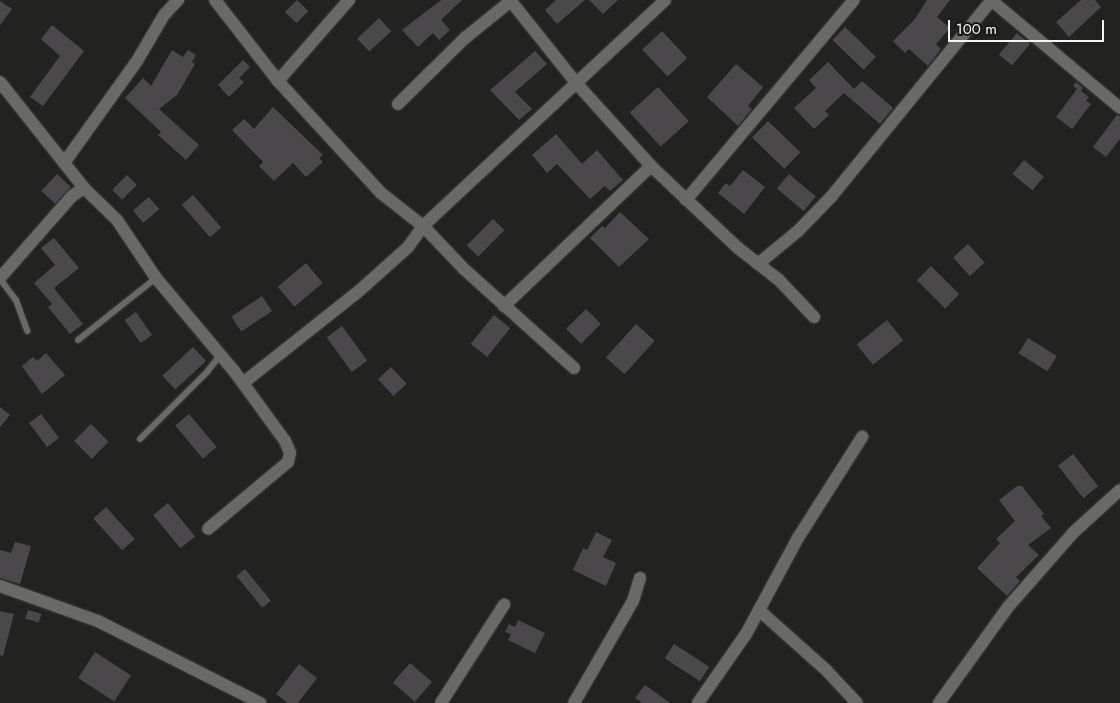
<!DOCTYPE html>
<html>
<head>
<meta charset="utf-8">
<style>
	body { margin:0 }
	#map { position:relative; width:1120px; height:703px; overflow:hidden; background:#222320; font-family:Jost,sans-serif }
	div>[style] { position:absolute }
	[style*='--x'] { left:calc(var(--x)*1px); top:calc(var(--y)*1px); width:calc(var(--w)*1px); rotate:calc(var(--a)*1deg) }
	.building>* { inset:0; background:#4b484b; transform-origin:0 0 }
	.roads { filter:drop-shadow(0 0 1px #3f3f3c) drop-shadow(0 0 1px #3f3f3c) }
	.service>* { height:6px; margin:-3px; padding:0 3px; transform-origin:3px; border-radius:3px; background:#696a66 }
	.minor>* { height:12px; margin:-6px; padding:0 6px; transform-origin:6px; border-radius:6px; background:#696a66 }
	span { translate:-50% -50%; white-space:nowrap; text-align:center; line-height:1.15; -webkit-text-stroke:5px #191916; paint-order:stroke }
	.scale { position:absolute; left:948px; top:20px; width:156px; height:22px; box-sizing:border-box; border:2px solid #f5f5f3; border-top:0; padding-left:6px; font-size:15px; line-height:18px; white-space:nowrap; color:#f5f5f3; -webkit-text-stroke:4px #191916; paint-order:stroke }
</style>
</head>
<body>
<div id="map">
	<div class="building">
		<div style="left:297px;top:0;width:16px;height:17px;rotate:45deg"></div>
		<div style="clip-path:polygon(441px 0,462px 0,441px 20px,450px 30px,439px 40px,433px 33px,418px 47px,402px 30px)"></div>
		<div style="clip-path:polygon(556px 0,585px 0,557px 24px,545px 10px)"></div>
		<div style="clip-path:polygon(589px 0,618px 0,603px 14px)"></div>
		<div style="clip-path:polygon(927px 0,950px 0,937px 17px,950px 28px,936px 44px,941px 49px,928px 66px,909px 49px,905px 53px,893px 41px,915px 19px)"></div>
		<div style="clip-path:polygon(1081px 0,1095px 0,1101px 7px,1069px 37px,1056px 22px)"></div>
		<div style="clip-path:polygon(0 1px,12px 9px,0 25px)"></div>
		<div style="left:379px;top:18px;width:18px;height:30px;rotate:47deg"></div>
		<div style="clip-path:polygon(52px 25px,84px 51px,43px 106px,30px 97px,60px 56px,41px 39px)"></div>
		<div style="left:845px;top:27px;width:43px;height:18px;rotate:44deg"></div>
		<div style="left:662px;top:31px;width:37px;height:27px;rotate:47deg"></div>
		<div style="left:1017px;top:33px;width:17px;height:28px;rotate:40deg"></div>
		<div style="clip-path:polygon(172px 50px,183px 57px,188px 50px,196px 55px,192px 62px,195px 64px,177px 95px,159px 109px,199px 145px,186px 160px,158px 135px,161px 132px,125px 98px,143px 78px,151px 86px)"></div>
		<div style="clip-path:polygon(535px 51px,547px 64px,515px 92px,532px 109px,519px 120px,490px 90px)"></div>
		<div style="clip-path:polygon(243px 60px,250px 67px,239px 78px,244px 82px,229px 97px,218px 85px)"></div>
		<div style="clip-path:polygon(828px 62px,854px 89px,862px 81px,893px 108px,880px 124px,844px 93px,825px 111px,829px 115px,814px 129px,794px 108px,816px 88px,809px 80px)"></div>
		<div style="clip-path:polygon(736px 64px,763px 87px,748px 106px,752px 109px,738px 126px,707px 97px)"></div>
		<div style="clip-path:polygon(1076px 82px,1083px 88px,1081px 91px,1089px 97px,1086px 101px,1091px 104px,1072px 129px,1056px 117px,1077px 89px,1073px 86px)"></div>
		<div style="left:658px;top:87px;width:46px;height:38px;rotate:48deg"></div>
		<div style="clip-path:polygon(273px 107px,323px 155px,319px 158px,323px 162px,306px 177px,293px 163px,274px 181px,259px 166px,263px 162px,232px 130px,244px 119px,254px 129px)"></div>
		<div style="clip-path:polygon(1117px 115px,1120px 116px,1120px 139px,1106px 157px,1093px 147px)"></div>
		<div style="left:768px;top:121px;width:45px;height:23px;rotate:44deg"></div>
		<div style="clip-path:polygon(556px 134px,582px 164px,597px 150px,623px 180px,610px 191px,605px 186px,590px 199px,557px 164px,547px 173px,532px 155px)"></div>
		<div style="left:1024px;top:160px;width:26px;height:18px;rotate:40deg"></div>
		<div style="clip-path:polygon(743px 170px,765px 187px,744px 214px,718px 193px,726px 183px,730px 186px)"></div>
		<div style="left:57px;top:174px;width:19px;height:23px;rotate:43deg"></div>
		<div style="left:789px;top:174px;width:35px;height:19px;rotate:40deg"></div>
		<div style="left:127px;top:175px;width:14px;height:21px;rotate:45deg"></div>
		<div style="left:193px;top:195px;width:43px;height:15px;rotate:49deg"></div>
		<div style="left:149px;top:197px;width:16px;height:21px;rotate:50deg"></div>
		<div style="clip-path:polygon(620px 212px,649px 239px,619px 267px,590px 238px,602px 226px,605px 228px)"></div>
		<div style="left:493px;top:219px;width:16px;height:37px;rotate:45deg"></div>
		<div style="clip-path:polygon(54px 238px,79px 268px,54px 288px,83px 324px,70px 334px,48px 307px,52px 304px,34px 283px,55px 265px,41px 248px)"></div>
		<div style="left:968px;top:244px;width:25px;height:20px;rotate:48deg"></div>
		<div style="left:306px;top:263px;width:26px;height:37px;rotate:50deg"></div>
		<div style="left:931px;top:266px;width:40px;height:20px;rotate:45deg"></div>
		<div style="left:262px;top:296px;width:18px;height:37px;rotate:56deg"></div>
		<div style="left:586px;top:309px;width:21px;height:28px;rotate:45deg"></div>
		<div style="left:136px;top:312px;width:28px;height:14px;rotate:55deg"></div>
		<div style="left:494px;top:315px;width:21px;height:37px;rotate:39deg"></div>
		<div style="left:887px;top:320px;width:26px;height:39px;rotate:51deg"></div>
		<div style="left:636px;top:324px;width:25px;height:45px;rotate:42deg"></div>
		<div style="left:342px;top:326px;width:43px;height:19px;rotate:54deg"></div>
		<div style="left:1028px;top:338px;width:34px;height:18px;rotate:32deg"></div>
		<div style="left:193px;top:347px;width:19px;height:42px;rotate:47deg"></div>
		<div style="clip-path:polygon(46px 353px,65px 375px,42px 394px,22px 366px,33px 357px,37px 361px)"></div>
		<div style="left:391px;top:367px;width:23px;height:18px;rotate:47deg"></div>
		<div style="clip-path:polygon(0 407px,10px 415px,0 427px)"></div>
		<div style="left:41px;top:414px;width:30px;height:15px;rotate:53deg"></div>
		<div style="left:189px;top:414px;width:43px;height:18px;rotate:50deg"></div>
		<div style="left:91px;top:424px;width:25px;height:24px;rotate:45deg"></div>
		<div style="left:1073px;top:454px;width:41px;height:19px;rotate:52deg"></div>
		<div style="clip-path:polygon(1017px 486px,1022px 486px,1044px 514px,1041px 516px,1051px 528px,1028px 545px,1039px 555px,1016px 577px,1020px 581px,1007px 596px,977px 568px,1000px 543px,996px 539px,1015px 521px,999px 500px)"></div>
		<div style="left:168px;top:503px;width:43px;height:19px;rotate:51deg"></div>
		<div style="left:106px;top:507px;width:43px;height:17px;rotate:48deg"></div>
		<div style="clip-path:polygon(596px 532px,612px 540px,603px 557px,616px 563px,606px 586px,573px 570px,583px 548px,587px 550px)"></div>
		<div style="clip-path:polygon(15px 542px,31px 546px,20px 584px,0 578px,0 550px,11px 553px)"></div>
		<div style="left:245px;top:569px;width:41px;height:11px;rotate:51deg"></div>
		<div style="left:28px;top:610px;width:14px;height:9px;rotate:17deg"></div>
		<div style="clip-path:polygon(0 611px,14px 614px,3px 656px,0 655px)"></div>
		<div style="clip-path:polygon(518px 620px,545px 633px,535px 653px,508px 640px,511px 634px,505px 632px,509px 624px,515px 627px)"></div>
		<div style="left:674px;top:644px;width:42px;height:17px;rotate:33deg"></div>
		<div style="left:95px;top:652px;width:43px;height:31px;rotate:33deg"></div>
		<div style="left:410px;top:663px;width:29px;height:26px;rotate:41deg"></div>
		<div style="clip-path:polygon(299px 664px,317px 678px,298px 703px,288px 703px,276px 694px)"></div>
		<div style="clip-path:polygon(645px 685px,670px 703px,642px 703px,635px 698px)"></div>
	</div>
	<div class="roads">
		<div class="service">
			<div style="--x:0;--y:279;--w:26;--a:53"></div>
			<div style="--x:16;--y:300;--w:33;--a:70"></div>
			<div style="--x:78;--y:340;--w:100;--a:-38.5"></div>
			<div style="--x:140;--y:439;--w:95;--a:-45"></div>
			<div style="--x:207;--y:372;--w:23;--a:-52"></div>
		</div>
		<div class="minor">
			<div style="--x:215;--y:0;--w:103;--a:52.1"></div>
			<div style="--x:278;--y:81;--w:152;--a:47.4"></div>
			<div style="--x:381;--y:193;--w:53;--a:38.2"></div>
			<div style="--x:423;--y:226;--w:59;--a:46.4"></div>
			<div style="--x:464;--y:269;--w:148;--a:42"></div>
			<div style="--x:510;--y:0;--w:107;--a:51.4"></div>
			<div style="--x:577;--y:84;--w:110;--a:47.9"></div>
			<div style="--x:651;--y:166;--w:120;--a:43.3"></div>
			<div style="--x:738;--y:248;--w:52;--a:38"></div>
			<div style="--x:779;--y:280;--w:51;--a:46.6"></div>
			<div style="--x:991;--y:0;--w:168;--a:39.9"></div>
			<div style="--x:278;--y:81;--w:108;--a:-48.8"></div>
			<div style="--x:0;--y:82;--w:135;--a:51.6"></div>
			<div style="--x:84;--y:188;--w:14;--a:146"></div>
			<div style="--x:72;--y:196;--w:109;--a:131.3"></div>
			<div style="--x:398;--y:104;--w:94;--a:-44.6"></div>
			<div style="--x:465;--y:38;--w:60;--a:-39"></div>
			<div style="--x:64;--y:163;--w:125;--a:-54.4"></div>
			<div style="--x:137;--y:61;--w:53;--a:-59.6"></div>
			<div style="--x:164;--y:15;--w:21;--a:-47"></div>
			<div style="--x:84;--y:188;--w:46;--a:44.1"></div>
			<div style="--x:117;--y:220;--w:70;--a:56.1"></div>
			<div style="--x:156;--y:278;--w:121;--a:50"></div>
			<div style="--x:234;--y:371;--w:87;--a:53.9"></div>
			<div style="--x:285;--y:441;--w:13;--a:67"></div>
			<div style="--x:290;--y:453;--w:9;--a:103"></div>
			<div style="--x:288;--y:462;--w:104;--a:140.1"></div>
			<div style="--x:686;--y:200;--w:261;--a:-50"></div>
			<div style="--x:758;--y:264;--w:52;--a:-39.5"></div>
			<div style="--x:798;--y:231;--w:47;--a:-45.9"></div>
			<div style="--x:831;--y:197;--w:253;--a:-50.8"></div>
			<div style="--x:504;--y:306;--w:203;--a:-43.6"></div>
			<div style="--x:243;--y:383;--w:148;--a:-38.4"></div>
			<div style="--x:359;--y:291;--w:66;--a:-41.9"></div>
			<div style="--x:408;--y:247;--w:26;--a:-54"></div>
			<div style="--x:423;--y:226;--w:331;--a:-43"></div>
			<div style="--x:0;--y:586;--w:104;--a:19.7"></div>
			<div style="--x:98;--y:621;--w:182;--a:26.8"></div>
			<div style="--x:760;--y:611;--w:89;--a:41.8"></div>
			<div style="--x:826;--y:670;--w:45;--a:46.8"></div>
			<div style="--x:441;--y:703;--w:117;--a:-57.3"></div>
			<div style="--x:574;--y:703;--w:118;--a:-60"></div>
			<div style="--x:633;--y:601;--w:24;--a:-73"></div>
			<div style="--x:698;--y:703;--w:84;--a:-55.2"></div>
			<div style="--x:746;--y:634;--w:109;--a:-61.6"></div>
			<div style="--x:798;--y:538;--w:120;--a:-57.6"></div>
			<div style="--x:939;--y:703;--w:118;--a:-54.3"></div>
			<div style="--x:1008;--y:607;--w:100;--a:-48.7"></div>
			<div style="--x:1074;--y:532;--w:62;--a:-42.4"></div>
		</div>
	</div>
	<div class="scale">100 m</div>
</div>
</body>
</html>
